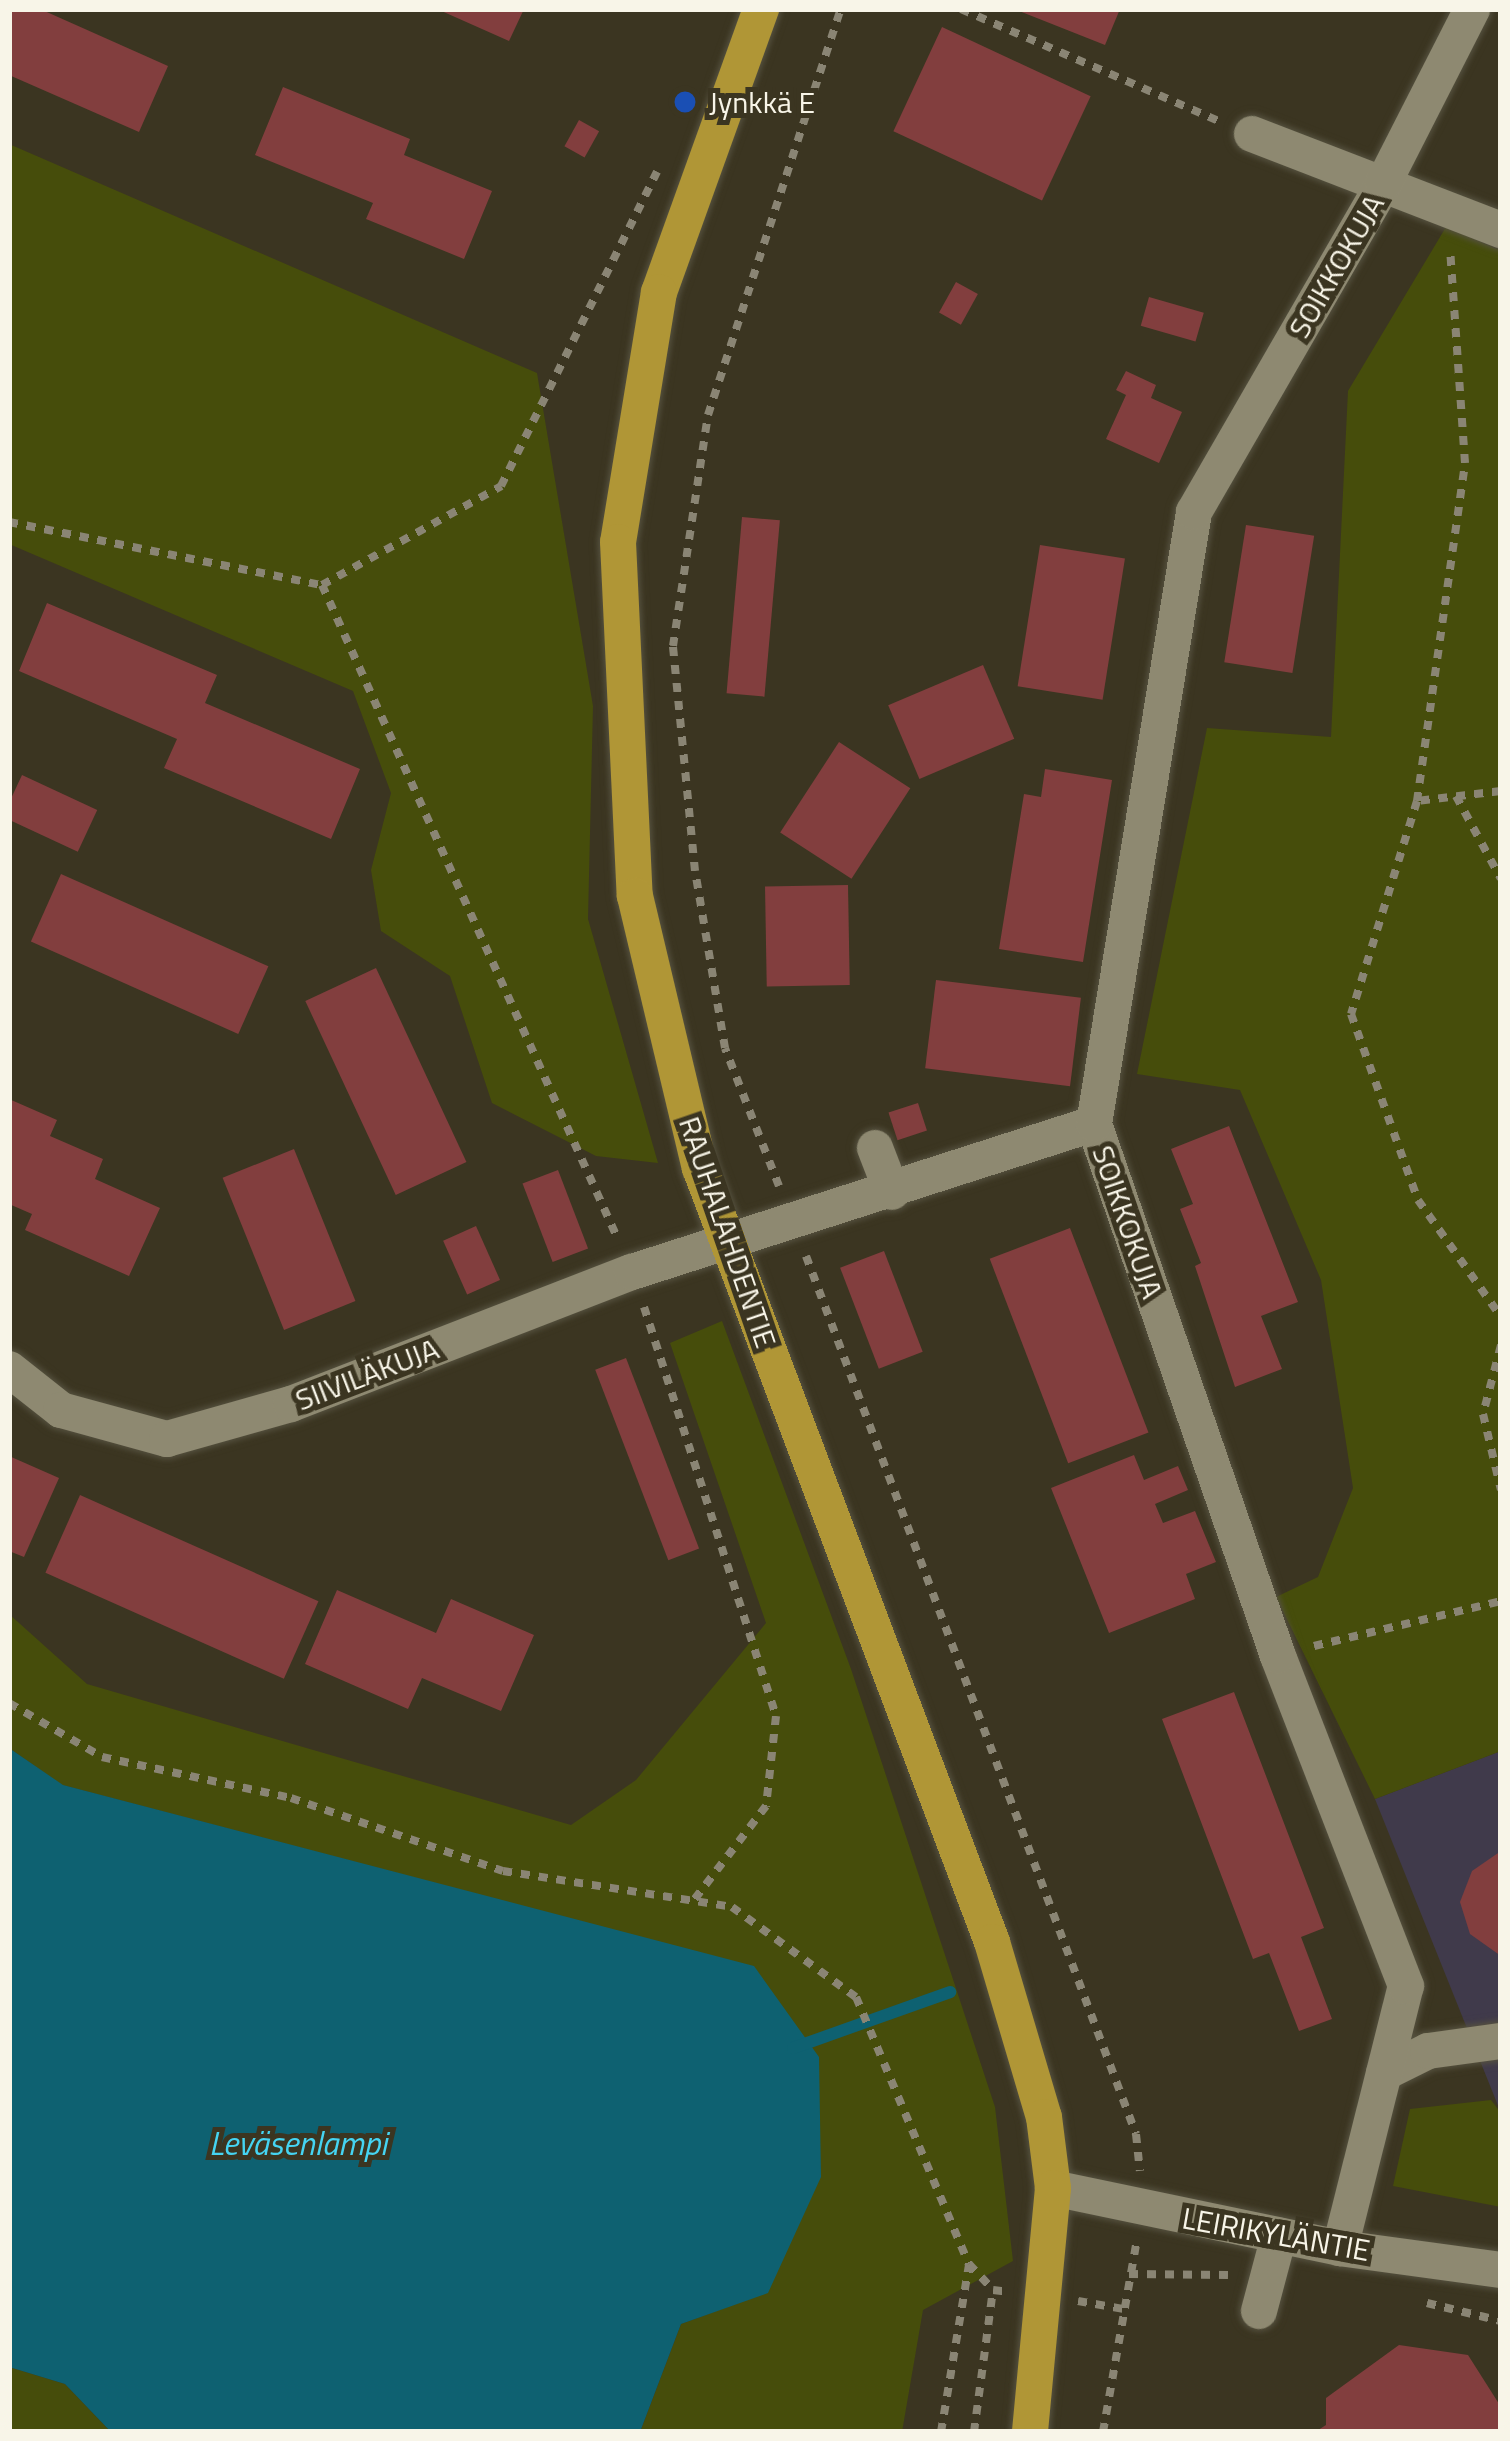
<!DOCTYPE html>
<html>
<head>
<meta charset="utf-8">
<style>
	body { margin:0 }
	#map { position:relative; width:1510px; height:2441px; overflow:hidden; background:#3b3521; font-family:"Titillium Web",sans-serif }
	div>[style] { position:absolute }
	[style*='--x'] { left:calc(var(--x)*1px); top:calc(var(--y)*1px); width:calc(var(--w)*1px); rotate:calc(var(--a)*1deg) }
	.industrial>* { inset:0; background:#403a4b }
	.green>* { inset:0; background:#464d0b }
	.water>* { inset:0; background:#0e6171 }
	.stream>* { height:12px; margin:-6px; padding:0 6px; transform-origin:6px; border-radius:6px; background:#0e6171 }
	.building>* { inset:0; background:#823e3e; transform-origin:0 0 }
	.path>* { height:8px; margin-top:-4px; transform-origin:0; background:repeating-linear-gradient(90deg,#8a8574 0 9px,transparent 0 18px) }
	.roads { filter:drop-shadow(0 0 3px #55513f) drop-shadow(0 0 3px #55513f) }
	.minor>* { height:36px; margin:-18px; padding:0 18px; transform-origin:18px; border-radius:18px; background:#8e8971 }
	.major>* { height:36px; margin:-18px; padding:0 18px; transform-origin:18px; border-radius:18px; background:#b09636 }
	.dots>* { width:33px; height:33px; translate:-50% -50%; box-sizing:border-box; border:6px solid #3b3521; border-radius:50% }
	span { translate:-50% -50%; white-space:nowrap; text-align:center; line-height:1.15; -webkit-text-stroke:10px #3b3521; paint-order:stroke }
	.poi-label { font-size:30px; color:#f8f5e8 }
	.left { translate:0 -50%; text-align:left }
	.street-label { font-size:30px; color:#f8f5e8 }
	.water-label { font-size:33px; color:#45d4f2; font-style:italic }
	.frame { position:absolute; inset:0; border:12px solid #f8f5e8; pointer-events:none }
</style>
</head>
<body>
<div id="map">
	<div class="industrial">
		<div style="clip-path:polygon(1501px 1751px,1501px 2113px,1375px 1799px)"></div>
	</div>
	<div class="green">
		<div style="clip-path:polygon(9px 144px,537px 373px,593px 706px,588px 919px,658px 1163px,596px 1156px,492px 1103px,450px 976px,381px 931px,371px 870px,391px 793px,353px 691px,9px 544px)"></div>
		<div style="clip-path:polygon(1446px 227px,1501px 251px,1501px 1751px,1375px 1799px,1276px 1597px,1318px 1577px,1353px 1488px,1321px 1280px,1240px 1090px,1137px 1074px,1207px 728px,1331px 737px,1348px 391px)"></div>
		<div style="clip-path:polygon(722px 1321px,851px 1669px,995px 2107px,1013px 2261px,923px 2310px,902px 2432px,640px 2432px,681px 2324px,768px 2292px,754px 1967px,62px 1785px,9px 1748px,9px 1614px,87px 1684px,571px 1825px,636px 1780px,766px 1623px,670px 1343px)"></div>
		<div style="clip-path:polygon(1491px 2100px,1501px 2113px,1501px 2207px,1393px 2186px,1410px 2109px)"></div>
		<div style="clip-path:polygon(9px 2367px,65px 2384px,111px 2432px,9px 2432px)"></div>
	</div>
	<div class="water">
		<div style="clip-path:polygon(9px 1748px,63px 1785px,754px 1966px,819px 2057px,821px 2177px,768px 2293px,681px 2324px,640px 2432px,111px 2432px,65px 2384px,9px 2367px)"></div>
	</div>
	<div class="stream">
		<div style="--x:793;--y:2048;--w:167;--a:-19.6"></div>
	</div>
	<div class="building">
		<div style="clip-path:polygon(9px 9px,40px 9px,168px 66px,139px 132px,9px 75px)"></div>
		<div style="clip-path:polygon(437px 9px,524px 9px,509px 41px)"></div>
		<div style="clip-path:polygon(1014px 9px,1120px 9px,1105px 45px)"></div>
		<div style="left:942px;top:27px;width:164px;height:115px;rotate:25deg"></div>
		<div style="clip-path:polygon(283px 87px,410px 139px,404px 155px,492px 191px,464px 259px,366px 219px,373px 203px,255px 155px)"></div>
		<div style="left:579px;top:120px;width:23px;height:30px;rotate:29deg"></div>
		<div style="left:956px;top:282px;width:25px;height:35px;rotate:29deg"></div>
		<div style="left:1149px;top:297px;width:57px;height:30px;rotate:16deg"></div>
		<div style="clip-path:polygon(1126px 371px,1156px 385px,1151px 398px,1182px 412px,1159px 463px,1106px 439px,1126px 395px,1116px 390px)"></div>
		<div style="left:742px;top:517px;width:38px;height:177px;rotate:5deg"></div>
		<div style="left:1246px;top:525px;width:69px;height:139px;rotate:9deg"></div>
		<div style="left:1040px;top:545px;width:86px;height:143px;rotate:9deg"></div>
		<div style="clip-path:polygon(47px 603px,217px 675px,205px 703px,360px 769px,331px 839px,164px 768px,177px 739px,19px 671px)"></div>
		<div style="left:983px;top:665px;width:80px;height:103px;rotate:67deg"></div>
		<div style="left:839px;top:742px;width:85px;height:108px;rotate:33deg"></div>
		<div style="clip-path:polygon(1045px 769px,1112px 780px,1083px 962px,999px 949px,1024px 794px,1041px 797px)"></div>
		<div style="left:22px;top:775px;width:83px;height:46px;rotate:25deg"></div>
		<div style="left:61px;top:874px;width:227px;height:74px;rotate:24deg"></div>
		<div style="left:848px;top:885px;width:100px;height:83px;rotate:89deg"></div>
		<div style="left:376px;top:968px;width:214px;height:78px;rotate:65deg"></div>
		<div style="left:936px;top:980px;width:146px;height:89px;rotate:7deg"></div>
		<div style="clip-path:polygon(9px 1099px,57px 1120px,50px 1136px,103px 1159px,95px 1179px,160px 1208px,129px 1276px,25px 1230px,32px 1214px,9px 1204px)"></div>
		<div style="left:918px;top:1103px;width:29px;height:31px;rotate:72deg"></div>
		<div style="clip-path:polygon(1229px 1126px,1298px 1302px,1261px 1316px,1282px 1369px,1235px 1387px,1195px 1266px,1201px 1263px,1180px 1209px,1193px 1204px,1171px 1149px)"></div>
		<div style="left:294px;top:1149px;width:164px;height:77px;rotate:68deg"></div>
		<div style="left:558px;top:1170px;width:84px;height:38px;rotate:69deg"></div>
		<div style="left:476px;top:1226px;width:59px;height:36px;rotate:66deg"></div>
		<div style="left:1070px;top:1228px;width:219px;height:86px;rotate:69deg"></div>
		<div style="left:884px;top:1251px;width:108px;height:47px;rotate:69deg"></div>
		<div style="left:626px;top:1358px;width:204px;height:33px;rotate:69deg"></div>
		<div style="clip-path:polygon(1134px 1455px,1144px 1480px,1178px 1466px,1188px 1490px,1155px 1504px,1163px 1523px,1195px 1511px,1216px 1562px,1186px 1574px,1195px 1599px,1109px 1633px,1051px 1488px)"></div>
		<div style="clip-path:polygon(9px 1456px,59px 1478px,24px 1557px,9px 1551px)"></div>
		<div style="left:80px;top:1495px;width:261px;height:85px;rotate:24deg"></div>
		<div style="clip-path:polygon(337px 1590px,436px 1633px,451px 1599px,534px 1635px,501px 1711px,422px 1678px,408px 1709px,305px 1664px)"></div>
		<div style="clip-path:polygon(1234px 1692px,1324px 1928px,1301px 1937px,1332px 2019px,1299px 2031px,1269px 1953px,1253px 1959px,1162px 1719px)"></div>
		<div style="clip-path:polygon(1501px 1851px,1501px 1956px,1470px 1934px,1460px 1902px,1472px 1871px)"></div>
		<div style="clip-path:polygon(1399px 2345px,1468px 2355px,1501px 2407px,1501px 2432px,1315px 2432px,1326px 2425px,1326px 2398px)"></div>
	</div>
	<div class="path">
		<div style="--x:961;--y:9;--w:280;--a:23.5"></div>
		<div style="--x:9;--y:522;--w:319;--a:11.4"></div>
		<div style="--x:322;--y:585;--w:205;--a:-28.9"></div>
		<div style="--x:501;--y:486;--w:351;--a:-63.6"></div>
		<div style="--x:322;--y:585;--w:716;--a:65.66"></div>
		<div style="--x:1501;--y:791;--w:85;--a:173.2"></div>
		<div style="--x:1417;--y:801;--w:223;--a:107.2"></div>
		<div style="--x:1351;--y:1014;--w:198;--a:70.2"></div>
		<div style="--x:1418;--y:1200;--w:143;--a:54.6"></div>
		<div style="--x:1456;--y:796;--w:94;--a:61.5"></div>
		<div style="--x:1417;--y:801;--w:341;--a:-81.9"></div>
		<div style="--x:1465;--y:463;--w:215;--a:-94"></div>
		<div style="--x:779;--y:1186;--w:148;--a:-111.4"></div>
		<div style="--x:725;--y:1048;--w:180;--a:-99.6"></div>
		<div style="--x:695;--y:871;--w:226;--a:-95.6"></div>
		<div style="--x:673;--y:646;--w:234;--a:-81.4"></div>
		<div style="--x:708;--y:415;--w:427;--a:-71.9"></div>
		<div style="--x:806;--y:1256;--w:938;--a:69.4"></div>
		<div style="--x:1136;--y:2134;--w:37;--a:84"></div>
		<div style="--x:644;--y:1307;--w:430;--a:72.1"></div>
		<div style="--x:776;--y:1716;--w:91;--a:96.3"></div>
		<div style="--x:766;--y:1806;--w:120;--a:127.5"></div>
		<div style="--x:1501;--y:1345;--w:71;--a:104.6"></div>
		<div style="--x:1483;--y:1414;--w:78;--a:76.7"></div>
		<div style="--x:1314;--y:1646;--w:192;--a:-13.5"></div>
		<div style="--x:9;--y:1703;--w:108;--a:30.1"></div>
		<div style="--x:102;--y:1757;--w:193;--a:12.2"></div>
		<div style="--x:291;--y:1798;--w:224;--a:19"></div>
		<div style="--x:503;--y:1871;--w:232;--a:8.9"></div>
		<div style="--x:732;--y:1907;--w:153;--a:36"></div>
		<div style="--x:856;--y:1997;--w:290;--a:67.1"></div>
		<div style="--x:969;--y:2264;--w:35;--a:47"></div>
		<div style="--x:993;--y:2290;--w:17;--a:7"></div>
		<div style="--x:1129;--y:2274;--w:99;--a:0.6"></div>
		<div style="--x:1078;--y:2301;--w:47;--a:9.9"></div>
		<div style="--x:1427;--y:2303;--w:76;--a:13.7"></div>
		<div style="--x:941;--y:2432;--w:170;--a:-80.5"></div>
		<div style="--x:974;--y:2432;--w:143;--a:-82.4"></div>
		<div style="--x:1103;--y:2432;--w:190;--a:-80"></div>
	</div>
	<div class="roads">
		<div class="minor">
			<div style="--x:1252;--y:134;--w:267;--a:21.1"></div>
			<div style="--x:875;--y:1148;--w:47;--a:68.9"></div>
			<div style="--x:9;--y:1369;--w:66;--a:38.3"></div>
			<div style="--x:61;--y:1410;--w:110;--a:15.3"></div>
			<div style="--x:167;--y:1439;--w:129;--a:-15.8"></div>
			<div style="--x:291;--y:1404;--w:366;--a:-21.2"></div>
			<div style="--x:632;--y:1272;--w:485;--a:-17.8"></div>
			<div style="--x:1384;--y:2073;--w:49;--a:-26.6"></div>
			<div style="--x:1428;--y:2051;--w:74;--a:-7.8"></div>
			<div style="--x:1053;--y:2188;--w:293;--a:11.8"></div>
			<div style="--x:1340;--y:2248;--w:162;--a:7.8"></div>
			<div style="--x:1340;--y:2248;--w:270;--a:-75.9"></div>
			<div style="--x:1406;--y:1986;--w:354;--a:-111.2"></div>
			<div style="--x:1278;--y:1656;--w:563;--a:-109.08"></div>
			<div style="--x:1094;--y:1124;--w:620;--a:-80.72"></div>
			<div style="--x:1194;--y:512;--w:379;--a:-60"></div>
			<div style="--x:1383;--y:184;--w:196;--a:-63"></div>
			<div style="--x:1259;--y:2311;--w:78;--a:-75.1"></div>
		</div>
		<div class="major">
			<div style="--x:761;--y:9;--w:301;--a:109.8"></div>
			<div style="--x:659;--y:292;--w:253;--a:99.3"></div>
			<div style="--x:618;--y:542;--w:354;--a:87.3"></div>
			<div style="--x:635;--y:896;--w:280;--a:76.6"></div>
			<div style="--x:700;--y:1168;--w:827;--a:69.33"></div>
			<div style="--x:992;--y:1942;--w:183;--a:73.5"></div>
			<div style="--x:1044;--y:2117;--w:72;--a:82.8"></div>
			<div style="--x:1053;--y:2188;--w:245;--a:95.4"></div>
		</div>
	</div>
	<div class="dots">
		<div style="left:685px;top:102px;background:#1a4fb4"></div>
	</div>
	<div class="poi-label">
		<span class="left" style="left:709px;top:102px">Jynkkä E</span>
	</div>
	<div class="street-label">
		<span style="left:1336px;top:266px;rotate:-60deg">SOIKKOKUJA</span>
		<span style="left:1128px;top:1222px;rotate:71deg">SOIKKOKUJA</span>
		<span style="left:728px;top:1232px;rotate:71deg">RAUHALAHDENTIE</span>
		<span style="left:367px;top:1374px;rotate:-21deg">SIIVILÄKUJA</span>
		<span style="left:1276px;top:2234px;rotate:10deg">LEIRIKYLÄNTIE</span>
	</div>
	<div class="water-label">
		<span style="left:298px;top:2144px">Leväsenlampi</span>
	</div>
	<div class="frame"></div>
</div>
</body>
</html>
